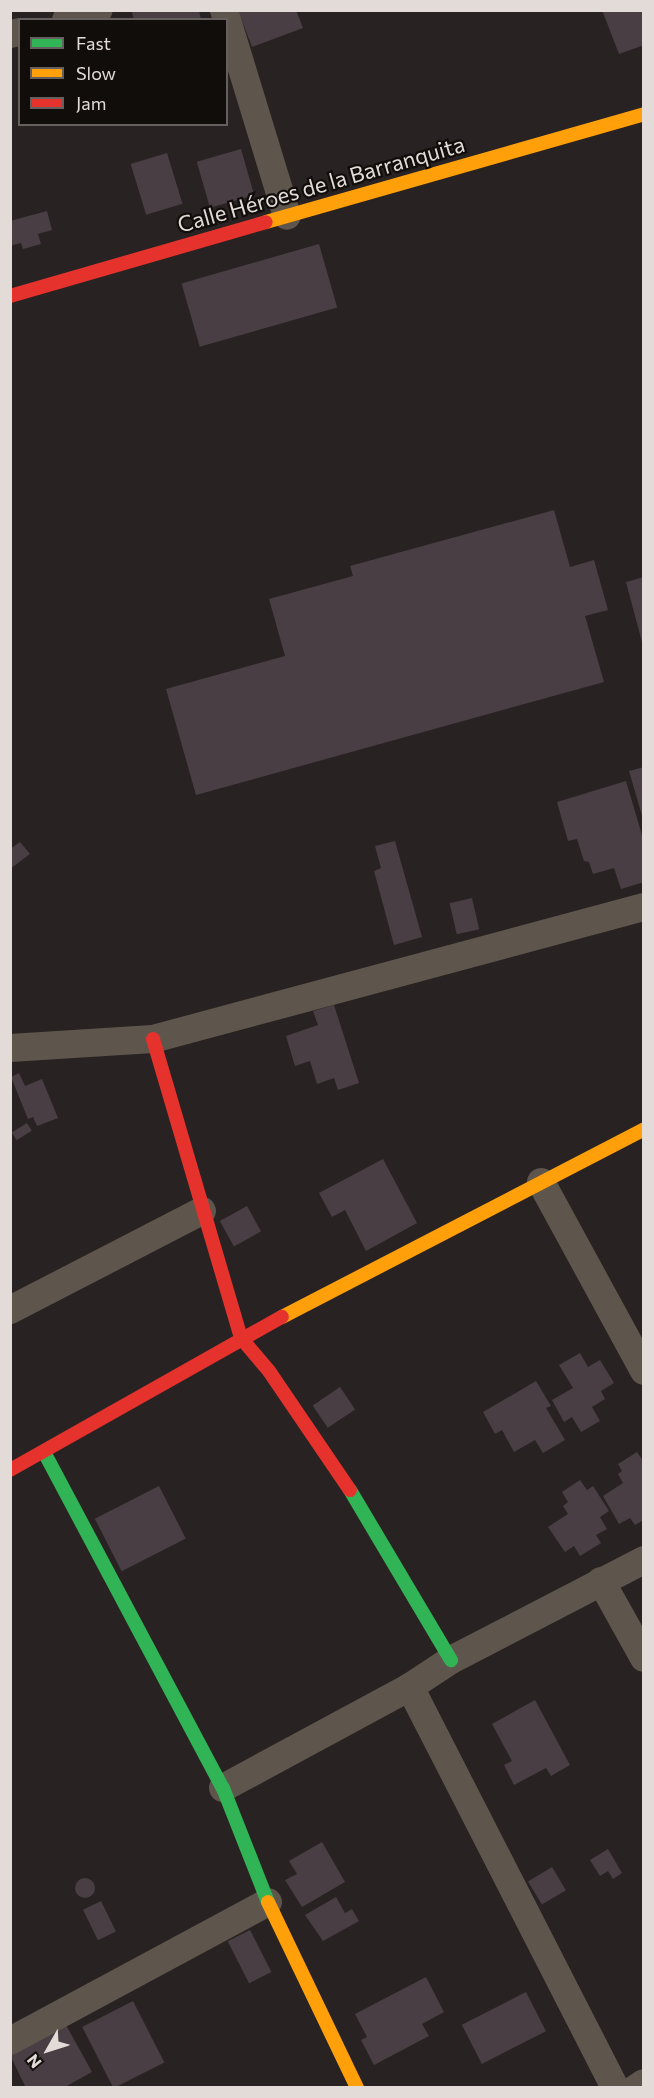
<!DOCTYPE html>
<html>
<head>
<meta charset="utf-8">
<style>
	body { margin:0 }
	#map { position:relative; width:654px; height:2098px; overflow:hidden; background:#282322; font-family:Commissioner,sans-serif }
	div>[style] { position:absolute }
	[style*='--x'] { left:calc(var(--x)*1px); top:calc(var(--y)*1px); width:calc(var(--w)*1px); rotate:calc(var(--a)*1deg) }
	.building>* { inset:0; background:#483e44; transform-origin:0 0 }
	.round { border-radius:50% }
	.street>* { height:28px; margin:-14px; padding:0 14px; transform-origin:14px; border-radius:14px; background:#5e564c }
	.fast>* { height:14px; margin:-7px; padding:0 7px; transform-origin:7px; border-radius:7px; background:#30b455 }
	.slow>* { height:14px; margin:-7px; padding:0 7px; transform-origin:7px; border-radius:7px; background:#ff9f0a }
	.jam>* { height:14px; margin:-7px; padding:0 7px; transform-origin:7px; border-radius:7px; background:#e5322d }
	span { translate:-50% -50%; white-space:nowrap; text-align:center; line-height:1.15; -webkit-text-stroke:4.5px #110d0b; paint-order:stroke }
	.street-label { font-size:22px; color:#e2dbd8 }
	.frame { position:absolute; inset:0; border:12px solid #e2dbd8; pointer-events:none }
	.legend { position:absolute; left:18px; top:18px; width:210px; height:108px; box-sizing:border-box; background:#110d0b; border:2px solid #655f5d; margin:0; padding:8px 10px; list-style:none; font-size:18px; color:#e2dbd8 }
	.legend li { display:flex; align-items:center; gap:12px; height:30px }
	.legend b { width:30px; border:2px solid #655f5d }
	.north { position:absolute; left:18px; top:2020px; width:60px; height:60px; -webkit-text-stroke:4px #110d0b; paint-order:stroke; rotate:231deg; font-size:16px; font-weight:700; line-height:24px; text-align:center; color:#e2dbd8 }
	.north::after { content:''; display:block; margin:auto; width:21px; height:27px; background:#e2dbd8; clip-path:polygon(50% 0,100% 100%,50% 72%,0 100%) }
</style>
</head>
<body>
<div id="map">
	<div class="building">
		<div style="clip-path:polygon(138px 10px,199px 10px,201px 20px,134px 20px,132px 12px)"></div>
		<div style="clip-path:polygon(238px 10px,296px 10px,303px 28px,252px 47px)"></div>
		<div style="clip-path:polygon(602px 10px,644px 10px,644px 45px,619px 54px)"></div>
		<div style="left:241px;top:149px;width:48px;height:46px;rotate:74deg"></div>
		<div style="left:167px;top:153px;width:53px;height:38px;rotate:73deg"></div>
		<div style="clip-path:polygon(47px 211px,52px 230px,38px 234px,41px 244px,23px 249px,21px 243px,10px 246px,10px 221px)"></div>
		<div style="left:319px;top:244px;width:66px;height:143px;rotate:74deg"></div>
		<div style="clip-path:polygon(554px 510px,570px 567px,594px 560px,608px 610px,585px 616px,604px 682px,196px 795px,166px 689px,285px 656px,269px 599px,353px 576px,350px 566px)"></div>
		<div style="clip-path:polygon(644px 577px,644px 646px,643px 646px,626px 582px)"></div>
		<div style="clip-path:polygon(644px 767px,644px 819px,643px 819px,629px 771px)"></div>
		<div style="clip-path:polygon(626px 781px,644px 842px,644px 882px,621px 889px,614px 868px,593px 874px,589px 862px,584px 861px,577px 839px,568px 841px,557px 802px)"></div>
		<div style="clip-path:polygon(395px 841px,422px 937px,394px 945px,374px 871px,381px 868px,375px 846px)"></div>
		<div style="clip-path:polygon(20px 842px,30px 854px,10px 869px,10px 849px)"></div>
		<div style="left:472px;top:898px;width:32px;height:23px;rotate:77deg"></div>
		<div style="clip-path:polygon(334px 1005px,359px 1083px,338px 1090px,334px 1078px,317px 1084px,310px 1061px,295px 1066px,286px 1036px,318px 1025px,313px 1011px)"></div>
		<div style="clip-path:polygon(19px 1073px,25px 1086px,42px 1079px,58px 1118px,37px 1126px,33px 1117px,28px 1119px,11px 1077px)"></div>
		<div style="left:27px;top:1123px;width:9px;height:18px;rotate:58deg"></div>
		<div style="clip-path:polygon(383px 1159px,417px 1223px,366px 1251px,345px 1210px,332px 1217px,319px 1193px)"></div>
		<div style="left:247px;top:1206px;width:29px;height:31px;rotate:61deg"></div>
		<div style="clip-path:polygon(580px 1353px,588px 1367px,600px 1360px,614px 1383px,601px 1391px,605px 1399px,592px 1407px,600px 1421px,581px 1432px,572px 1417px,564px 1422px,552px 1400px,573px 1388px,559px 1365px)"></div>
		<div style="clip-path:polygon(536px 1381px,551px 1406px,546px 1408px,565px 1440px,543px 1453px,535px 1440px,514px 1452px,502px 1430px,495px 1434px,483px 1412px)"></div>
		<div style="left:340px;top:1387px;width:27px;height:33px;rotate:56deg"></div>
		<div style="clip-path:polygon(637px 1452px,644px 1462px,644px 1520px,635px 1525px,630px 1518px,619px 1524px,603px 1496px,623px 1483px,618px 1474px,622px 1471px,618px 1464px)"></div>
		<div style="clip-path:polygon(580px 1480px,587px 1490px,593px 1486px,609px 1511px,600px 1517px,607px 1529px,596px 1535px,601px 1543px,580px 1556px,574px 1546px,565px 1552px,548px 1527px,568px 1514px,563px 1506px,568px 1502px,562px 1492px)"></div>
		<div style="left:159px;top:1486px;width:59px;height:72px;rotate:63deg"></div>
		<div style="clip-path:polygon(535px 1700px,570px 1765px,551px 1776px,546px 1768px,514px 1785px,504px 1765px,512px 1761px,492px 1724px)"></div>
		<div style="clip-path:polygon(322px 1842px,345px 1882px,302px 1907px,285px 1880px,297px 1874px,289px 1861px)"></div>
		<div style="clip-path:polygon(608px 1849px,622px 1873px,613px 1879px,608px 1871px,600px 1876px,590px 1860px)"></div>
		<div style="left:552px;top:1867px;width:27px;height:28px;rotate:59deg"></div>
		<div class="round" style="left:75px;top:1878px;width:20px;height:20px"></div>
		<div style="clip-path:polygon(336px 1897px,345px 1913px,352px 1909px,359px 1921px,323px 1941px,305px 1915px)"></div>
		<div style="left:101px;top:1901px;width:34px;height:20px;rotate:64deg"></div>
		<div style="left:250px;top:1930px;width:47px;height:25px;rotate:63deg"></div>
		<div style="clip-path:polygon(426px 1977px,444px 2012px,422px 2024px,429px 2036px,374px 2065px,361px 2040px,367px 2037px,355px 2014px)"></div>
		<div style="left:526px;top:1992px;width:44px;height:72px;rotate:63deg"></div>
		<div style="left:133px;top:2001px;width:69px;height:57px;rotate:63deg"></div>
		<div style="clip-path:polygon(66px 2025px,92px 2072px,63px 2088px,26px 2088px,10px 2055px)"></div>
	</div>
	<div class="street">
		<div style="--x:224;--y:10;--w:215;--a:73"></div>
		<div style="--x:66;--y:20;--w:34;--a:-17"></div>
		<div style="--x:10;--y:34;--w:10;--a:-11"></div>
		<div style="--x:10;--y:1048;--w:143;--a:-3.6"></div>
		<div style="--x:153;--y:1039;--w:508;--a:-15.05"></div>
		<div style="--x:541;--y:1182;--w:215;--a:61.4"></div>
		<div style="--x:10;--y:1310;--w:216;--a:-27.3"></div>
		<div style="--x:601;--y:1581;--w:88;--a:60.8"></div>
		<div style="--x:410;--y:1687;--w:450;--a:62.9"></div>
		<div style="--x:223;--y:1788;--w:213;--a:-28.4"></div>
		<div style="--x:410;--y:1687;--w:49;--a:-33.4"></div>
		<div style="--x:451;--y:1660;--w:217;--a:-27.4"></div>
		<div style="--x:10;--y:2041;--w:293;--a:-28.3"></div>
		<div style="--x:636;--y:2088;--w:9;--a:-32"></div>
	</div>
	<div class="fast">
		<div style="--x:44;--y:1452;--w:381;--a:62"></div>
		<div style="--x:223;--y:1788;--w:123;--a:68.5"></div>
		<div style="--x:350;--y:1490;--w:198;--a:59.3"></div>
	</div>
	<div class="slow">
		<div style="--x:266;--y:222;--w:393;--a:-15.9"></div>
		<div style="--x:282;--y:1317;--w:408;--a:-27.4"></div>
		<div style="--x:268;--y:1902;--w:206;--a:64.4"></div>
	</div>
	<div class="jam">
		<div style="--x:10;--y:296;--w:266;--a:-16.1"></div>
		<div style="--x:153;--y:1039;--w:312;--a:73.6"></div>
		<div style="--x:241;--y:1338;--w:43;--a:49.7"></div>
		<div style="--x:269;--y:1371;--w:144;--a:55.8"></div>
		<div style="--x:10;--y:1470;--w:312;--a:-29.4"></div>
	</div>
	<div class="street-label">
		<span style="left:321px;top:184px;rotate:-16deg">Calle Héroes de la Barranquita</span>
	</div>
	<div class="frame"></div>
	<ul class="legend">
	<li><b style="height:8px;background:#30b455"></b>Fast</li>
	<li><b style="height:8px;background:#ff9f0a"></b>Slow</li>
	<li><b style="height:8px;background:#e5322d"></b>Jam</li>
	</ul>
	<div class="north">N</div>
</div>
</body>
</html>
